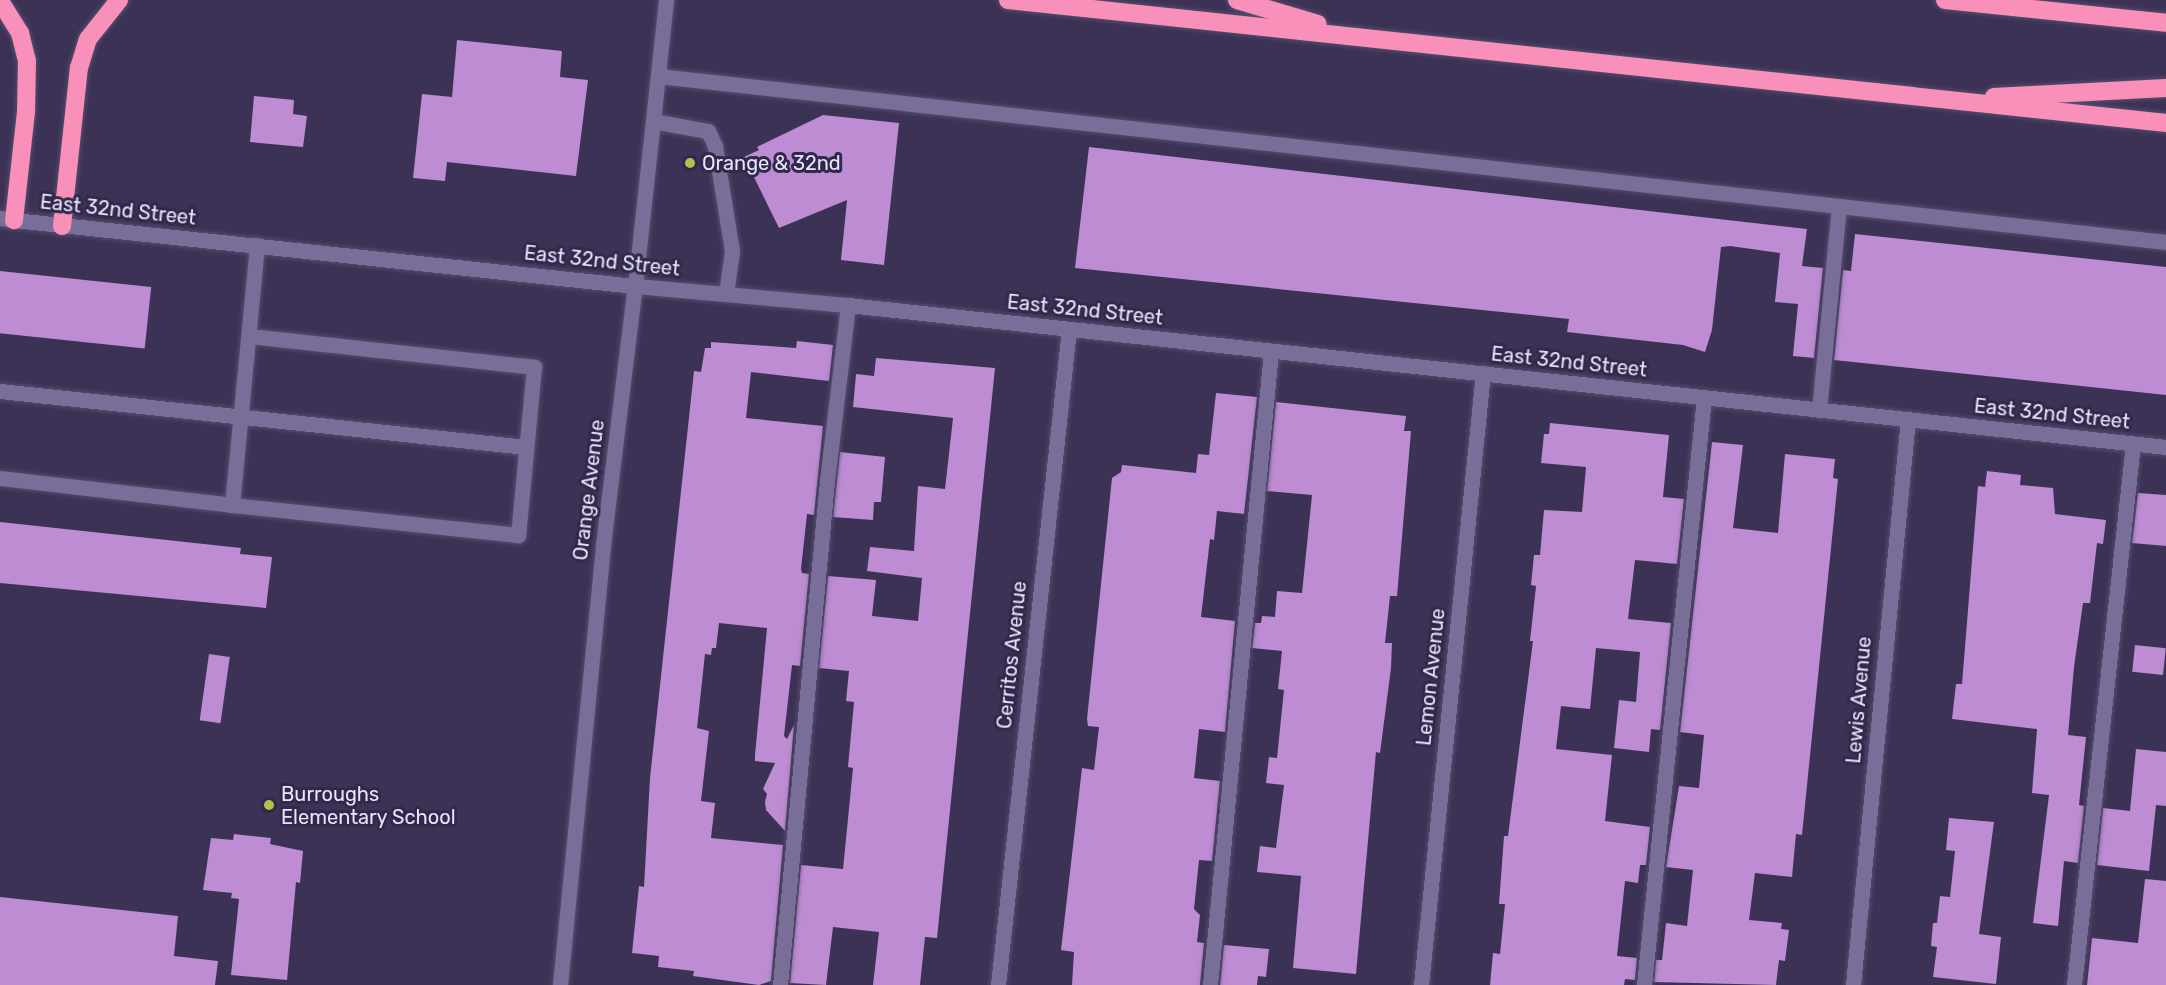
<!DOCTYPE html>
<html>
<head>
<meta charset="utf-8">
<style>
	body { margin:0 }
	#map { position:relative; width:2166px; height:985px; overflow:hidden; background:#3c3256; font-family:Rubik,sans-serif }
	div>[style] { position:absolute }
	[style*='--x'] { left:calc(var(--x)*1px); top:calc(var(--y)*1px); width:calc(var(--w)*1px); rotate:calc(var(--a)*1deg) }
	.building>* { inset:0; background:#bd8cd3; transform-origin:0 0 }
	.roads { filter:drop-shadow(0 0 2px #564e6d) drop-shadow(0 0 2px #564e6d) }
	.service>* { height:15px; margin:-7.5px; padding:0 7.5px; transform-origin:7.5px; border-radius:7.5px; background:#786e97 }
	.minor>* { height:15px; margin:-7.5px; padding:0 7.5px; transform-origin:7.5px; border-radius:7.5px; background:#786e97 }
	.tertiary>* { height:15px; margin:-7.5px; padding:0 7.5px; transform-origin:7.5px; border-radius:7.5px; background:#786e97 }
	.secondary>* { height:15px; margin:-7.5px; padding:0 7.5px; transform-origin:7.5px; border-radius:7.5px; background:#786e97 }
	.motorway>* { height:18px; margin:-9px; padding:0 9px; transform-origin:9px; border-radius:9px; background:#f890ba }
	.dots>* { width:16px; height:16px; translate:-50% -50%; box-sizing:border-box; border:3px solid #31284b; border-radius:50% }
	span { translate:-50% -50%; white-space:nowrap; text-align:center; line-height:1.15; -webkit-text-stroke:6px #31284b; paint-order:stroke }
	.poi-label { font-size:20px; color:#e8e4fb }
	.left { translate:0 -50%; text-align:left }
	.street-label { font-size:20px; color:#e8e4fb }
</style>
</head>
<body>
<div id="map">
	<div class="building">
		<div style="clip-path:polygon(457px 40px,562px 51px,560px 77px,588px 80px,576px 176px,447px 162px,445px 181px,413px 178px,422px 94px,452px 97px)"></div>
		<div style="clip-path:polygon(254px 96px,294px 100px,293px 114px,307px 116px,303px 147px,250px 142px)"></div>
		<div style="clip-path:polygon(823px 115px,899px 123px,884px 265px,841px 260px,847px 200px,779px 228px,744px 157px,759px 150px,757px 147px)"></div>
		<div style="clip-path:polygon(1089px 147px,1807px 229px,1802px 266px,1823px 268px,1814px 358px,1793px 356px,1798px 304px,1775px 302px,1780px 253px,1730px 246px,1721px 247px,1712px 330px,1705px 352px,1683px 345px,1567px 332px,1569px 319px,1075px 268px)"></div>
		<div style="clip-path:polygon(1855px 234px,2166px 267px,2166px 395px,1834px 360px,1843px 270px,1851px 271px)"></div>
		<div style="left:0;top:271px;width:152px;height:62px;rotate:6deg"></div>
		<div style="clip-path:polygon(797px 341px,833px 345px,829px 381px,751px 372px,746px 418px,823px 426px,814px 515px,807px 514px,801px 569px,802px 573px,809px 574px,800px 666px,792px 665px,784px 736px,787px 739px,794px 725px,785px 831px,766px 810px,765px 802px,767px 794px,763px 789px,775px 763px,755px 761px,755px 755px,767px 628px,719px 623px,716px 648px,712px 648px,711px 655px,705px 654px,697px 728px,709px 731px,701px 801px,715px 803px,711px 838px,783px 845px,771px 981px,759px 985px,693px 976px,694px 971px,658px 967px,659px 956px,632px 953px,639px 886px,644px 887px,650px 778px,694px 371px,701px 372px,705px 348px,711px 348px,711px 342px,796px 348px)"></div>
		<div style="clip-path:polygon(876px 358px,995px 368px,937px 938px,925px 937px,920px 985px,873px 985px,879px 932px,833px 927px,826px 985px,790px 983px,801px 865px,843px 869px,853px 768px,848px 767px,854px 702px,846px 701px,849px 671px,819px 668px,828px 576px,876px 580px,872px 616px,918px 621px,922px 578px,867px 571px,870px 547px,914px 551px,918px 486px,945px 489px,953px 418px,853px 407px,856px 374px,874px 376px)"></div>
		<div style="clip-path:polygon(1216px 393px,1257px 397px,1244px 514px,1217px 511px,1214px 540px,1210px 539px,1201px 617px,1235px 621px,1225px 732px,1199px 729px,1194px 778px,1220px 781px,1212px 861px,1199px 860px,1194px 909px,1200px 915px,1197px 942px,1204px 943px,1200px 985px,1072px 985px,1074px 952px,1061px 950px,1082px 768px,1094px 770px,1099px 727px,1088px 726px,1087px 719px,1112px 478px,1121px 472px,1122px 465px,1196px 473px,1198px 454px,1209px 455px)"></div>
		<div style="clip-path:polygon(1276px 402px,1406px 416px,1404px 431px,1411px 431px,1397px 596px,1390px 596px,1385px 643px,1392px 643px,1391px 668px,1380px 753px,1376px 752px,1356px 974px,1293px 968px,1301px 876px,1257px 872px,1260px 846px,1276px 848px,1284px 785px,1266px 783px,1269px 757px,1277px 758px,1284px 690px,1278px 689px,1282px 651px,1252px 648px,1255px 623px,1261px 623px,1262px 616px,1275px 617px,1277px 591px,1302px 593px,1312px 495px,1267px 491px)"></div>
		<div style="clip-path:polygon(1550px 423px,1669px 435px,1663px 497px,1684px 499px,1677px 564px,1635px 560px,1628px 619px,1671px 623px,1660px 730px,1651px 729px,1649px 752px,1614px 748px,1619px 700px,1636px 702px,1640px 652px,1596px 648px,1590px 709px,1561px 706px,1556px 749px,1612px 755px,1605px 821px,1650px 827px,1646px 865px,1640px 865px,1638px 883px,1625px 881px,1617px 956px,1637px 958px,1635px 980px,1625px 979px,1624px 985px,1490px 985px,1493px 953px,1500px 954px,1505px 904px,1499px 904px,1504px 836px,1508px 836px,1533px 641px,1530px 641px,1536px 586px,1531px 585px,1534px 555px,1540px 555px,1544px 510px,1582px 512px,1586px 467px,1541px 463px,1544px 434px,1549px 434px)"></div>
		<div style="clip-path:polygon(1712px 442px,1743px 445px,1733px 528px,1778px 533px,1785px 454px,1835px 459px,1833px 478px,1838px 479px,1802px 835px,1796px 834px,1792px 877px,1755px 873px,1749px 920px,1782px 923px,1781px 929px,1789px 930px,1785px 961px,1779px 960px,1776px 985px,1654px 982px,1656px 960px,1662px 960px,1666px 923px,1687px 926px,1693px 870px,1666px 867px,1679px 786px,1699px 788px,1704px 735px,1680px 732px)"></div>
		<div style="clip-path:polygon(840px 452px,885px 457px,881px 502px,874px 502px,873px 520px,833px 517px)"></div>
		<div style="clip-path:polygon(1987px 471px,2021px 475px,2020px 485px,2053px 488px,2055px 514px,2106px 520px,2103px 544px,2097px 543px,2090px 603px,2083px 603px,2074px 667px,2068px 735px,2086px 737px,2079px 805px,2084px 806px,2078px 863px,2064px 861px,2058px 926px,2033px 923px,2049px 795px,2032px 793px,2037px 729px,1952px 719px,1956px 684px,1962px 684px,1978px 486px,1985px 487px)"></div>
		<div style="clip-path:polygon(2138px 493px,2166px 495px,2166px 546px,2132px 543px)"></div>
		<div style="clip-path:polygon(0 522px,241px 548px,240px 554px,272px 557px,266px 608px,0 583px)"></div>
		<div style="left:2135px;top:645px;width:31px;height:27px;rotate:6deg"></div>
		<div style="left:209px;top:654px;width:21px;height:67px;rotate:8deg"></div>
		<div style="clip-path:polygon(2136px 749px,2166px 752px,2166px 806px,2156px 805px,2149px 871px,2097px 865px,2103px 808px,2130px 811px)"></div>
		<div style="clip-path:polygon(1949px 818px,1994px 822px,1979px 934px,2001px 937px,1996px 984px,1933px 977px,1937px 947px,1931px 946px,1933px 923px,1937px 923px,1940px 896px,1950px 897px,1955px 851px,1946px 850px)"></div>
		<div style="clip-path:polygon(234px 834px,271px 838px,270px 844px,303px 851px,300px 883px,296px 882px,287px 980px,231px 975px,239px 899px,231px 898px,232px 893px,203px 890px,211px 838px,233px 840px)"></div>
		<div style="clip-path:polygon(2145px 879px,2166px 881px,2166px 985px,2087px 985px,2092px 938px,2138px 943px)"></div>
		<div style="clip-path:polygon(0 897px,178px 916px,174px 956px,218px 961px,215px 985px,0 985px)"></div>
		<div style="clip-path:polygon(1224px 945px,1269px 949px,1266px 977px,1258px 976px,1257px 985px,1220px 985px)"></div>
	</div>
	<div class="roads">
		<div class="service">
			<div style="--x:658;--y:76;--w:1517;--a:6.28"></div>
			<div style="--x:653;--y:121;--w:56;--a:10.3"></div>
			<div style="--x:708;--y:131;--w:17;--a:65"></div>
			<div style="--x:715;--y:146;--w:106;--a:80.8"></div>
			<div style="--x:732;--y:251;--w:43;--a:97.9"></div>
			<div style="--x:250;--y:336;--w:286;--a:6.2"></div>
			<div style="--x:534;--y:367;--w:169;--a:95.4"></div>
			<div style="--x:518;--y:535;--w:288;--a:-174"></div>
			<div style="--x:232;--y:505;--w:261;--a:-84.5"></div>
			<div style="--x:0;--y:391;--w:529;--a:6.08"></div>
			<div style="--x:1819;--y:410;--w:205;--a:-84.4"></div>
			<div style="--x:0;--y:478;--w:234;--a:6.6"></div>
			<div style="--x:780;--y:985;--w:506;--a:-84.67"></div>
			<div style="--x:827;--y:481;--w:177;--a:-83.2"></div>
			<div style="--x:1210;--y:985;--w:637;--a:-84.5"></div>
			<div style="--x:1644;--y:985;--w:591;--a:-84.17"></div>
			<div style="--x:2074;--y:985;--w:544;--a:-83.78"></div>
		</div>
		<div class="minor">
			<div style="--x:0;--y:218;--w:14;--a:8"></div>
			<div style="--x:998;--y:985;--w:660;--a:-83.82"></div>
			<div style="--x:1421;--y:985;--w:615;--a:-84.22"></div>
			<div style="--x:1853;--y:985;--w:569;--a:-84.45"></div>
		</div>
		<div class="tertiary">
			<div style="--x:560;--y:985;--w:442;--a:-84.4"></div>
			<div style="--x:603;--y:545;--w:261;--a:-83"></div>
			<div style="--x:635;--y:286;--w:214;--a:5.1"></div>
			<div style="--x:848;--y:305;--w:1326;--a:6.15"></div>
		</div>
		<div class="secondary">
			<div style="--x:14;--y:220;--w:624;--a:6.07"></div>
			<div style="--x:635;--y:286;--w:288;--a:-83.8"></div>
		</div>
		<div class="motorway">
			<div style="--x:1008;--y:0;--w:1165;--a:6.06"></div>
			<div style="--x:1237;--y:0;--w:84;--a:16.5"></div>
			<div style="--x:1945;--y:0;--w:222;--a:5.9"></div>
			<div style="--x:0;--y:1;--w:38;--a:58"></div>
			<div style="--x:20;--y:33;--w:29;--a:76"></div>
			<div style="--x:27;--y:61;--w:51;--a:91.1"></div>
			<div style="--x:26;--y:112;--w:109;--a:96.3"></div>
			<div style="--x:1994;--y:97;--w:172;--a:-3"></div>
			<div style="--x:62;--y:226;--w:159;--a:-83.9"></div>
			<div style="--x:79;--y:68;--w:30;--a:-73"></div>
			<div style="--x:88;--y:39;--w:50;--a:-51.5"></div>
		</div>
	</div>
	<div class="dots">
		<div style="left:690px;top:163px;background:#b5c249"></div>
		<div style="left:269px;top:805px;background:#b5c249"></div>
	</div>
	<div class="poi-label">
		<span class="left" style="left:702px;top:163px">Orange &amp; 32nd</span>
		<span class="left" style="left:281px;top:806px">Burroughs<br>Elementary School</span>
	</div>
	<div class="street-label">
		<span style="left:118px;top:210px;rotate:6deg">East 32nd Street</span>
		<span style="left:602px;top:261px;rotate:6deg">East 32nd Street</span>
		<span style="left:1085px;top:310px;rotate:6deg">East 32nd Street</span>
		<span style="left:1569px;top:362px;rotate:6deg">East 32nd Street</span>
		<span style="left:2052px;top:414px;rotate:6deg">East 32nd Street</span>
		<span style="left:589px;top:490px;rotate:-83deg">Orange Avenue</span>
		<span style="left:1012px;top:655px;rotate:-84deg">Cerritos Avenue</span>
		<span style="left:1431px;top:677px;rotate:-84deg">Lemon Avenue</span>
		<span style="left:1859px;top:700px;rotate:-85deg">Lewis Avenue</span>
	</div>
</div>
</body>
</html>
